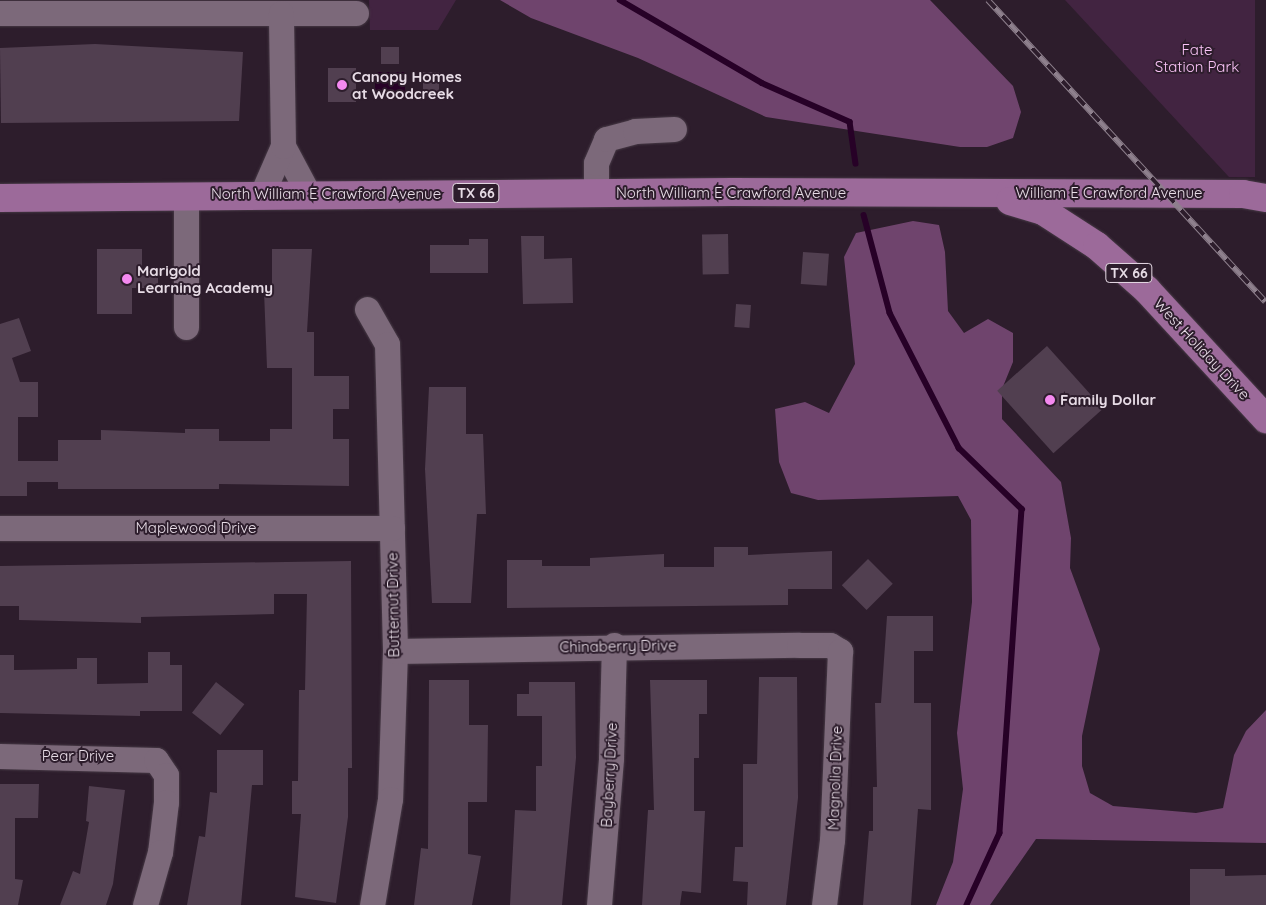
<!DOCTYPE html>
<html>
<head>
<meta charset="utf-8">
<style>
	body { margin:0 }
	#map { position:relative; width:1266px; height:905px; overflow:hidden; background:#2d1d2c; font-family:Quicksand,sans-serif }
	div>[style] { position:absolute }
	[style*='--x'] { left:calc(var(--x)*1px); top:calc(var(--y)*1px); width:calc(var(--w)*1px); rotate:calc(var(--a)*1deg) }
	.green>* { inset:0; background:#422441 }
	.forest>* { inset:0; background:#6f446d }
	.water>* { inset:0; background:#270127; transform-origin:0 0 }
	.stream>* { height:5.5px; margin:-2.75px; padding:0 2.75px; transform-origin:2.75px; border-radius:2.75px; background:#270127 }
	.building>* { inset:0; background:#513f50; transform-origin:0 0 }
	.roads { filter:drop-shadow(0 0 1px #473a46) drop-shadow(0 0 1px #473a46) }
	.minor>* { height:25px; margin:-12.5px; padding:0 12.5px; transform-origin:12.5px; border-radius:12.5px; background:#7c697a }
	.major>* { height:28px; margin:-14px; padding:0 14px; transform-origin:14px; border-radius:14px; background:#9c6a9a }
	.rail>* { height:5.5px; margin-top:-2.75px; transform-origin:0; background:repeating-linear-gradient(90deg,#2d1d2c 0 11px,#8e808d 0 22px); box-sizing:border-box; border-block:1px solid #8e808d }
	.dots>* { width:14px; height:14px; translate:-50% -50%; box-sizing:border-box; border:2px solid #2d1d2c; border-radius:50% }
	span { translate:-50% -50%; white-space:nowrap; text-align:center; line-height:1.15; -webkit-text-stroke:4px #2d1d2c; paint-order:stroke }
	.shield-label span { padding:1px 4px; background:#2d1d2c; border:1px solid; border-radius:4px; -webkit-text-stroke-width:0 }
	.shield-label { font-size:14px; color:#e7dce6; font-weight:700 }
	.park-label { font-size:15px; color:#fac3f7 }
	.poi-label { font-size:15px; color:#e7dce6; font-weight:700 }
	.left { translate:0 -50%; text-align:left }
	.street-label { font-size:15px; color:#e7dce6 }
</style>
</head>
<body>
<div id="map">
	<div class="green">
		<div style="clip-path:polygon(369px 0,456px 0,438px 30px,370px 30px)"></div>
		<div style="clip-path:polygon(1065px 0,1255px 0,1255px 177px,1229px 177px)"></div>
	</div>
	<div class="forest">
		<div style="clip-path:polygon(500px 0,930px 0,1013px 86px,1021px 112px,1013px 138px,987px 147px,960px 147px,766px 117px,638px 58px,531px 18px)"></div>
		<div style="clip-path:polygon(913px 221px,939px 225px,945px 252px,948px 311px,964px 333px,988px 319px,1013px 333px,1013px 362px,1002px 389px,1002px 419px,1061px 482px,1071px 538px,1070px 568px,1100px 649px,1082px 736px,1082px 766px,1090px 793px,1113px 806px,1196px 813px,1223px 808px,1234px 755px,1246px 731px,1266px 710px,1266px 843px,1036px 839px,990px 905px,936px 905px,953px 862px,963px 789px,957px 733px,972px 602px,971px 520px,958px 496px,818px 500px,791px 493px,779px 462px,775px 409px,805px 402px,829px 413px,855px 364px,844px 257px,856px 233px)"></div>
	</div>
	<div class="water">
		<div style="left:375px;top:72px;width:30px;height:24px"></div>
	</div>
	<div class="stream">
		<div style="--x:620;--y:0;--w:164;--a:30.3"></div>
		<div style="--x:762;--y:83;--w:96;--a:23.9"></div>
		<div style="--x:850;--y:122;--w:42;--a:81.9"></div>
		<div style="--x:864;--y:215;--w:101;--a:75.1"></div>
		<div style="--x:890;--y:313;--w:152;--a:62.9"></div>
		<div style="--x:959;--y:448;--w:88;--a:44.1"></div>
		<div style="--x:1022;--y:509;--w:325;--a:93.9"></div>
		<div style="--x:1000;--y:833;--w:79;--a:114.6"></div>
	</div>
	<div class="building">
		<div style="clip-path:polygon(95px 44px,243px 52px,239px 121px,1px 123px,0 48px)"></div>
		<div style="left:381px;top:47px;width:18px;height:17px"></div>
		<div style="left:328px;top:68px;width:28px;height:34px"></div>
		<div style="left:423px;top:72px;width:16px;height:24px"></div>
		<div style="left:728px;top:234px;width:40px;height:26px;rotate:89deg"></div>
		<div style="clip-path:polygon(521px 236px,544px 236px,544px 259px,572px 258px,573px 303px,523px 304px)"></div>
		<div style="clip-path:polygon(469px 239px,488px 239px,488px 273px,430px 273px,430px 245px,469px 245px)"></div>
		<div style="clip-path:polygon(97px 249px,142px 249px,142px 269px,158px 269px,158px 288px,132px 288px,132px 314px,97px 314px)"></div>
		<div style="clip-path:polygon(272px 249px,312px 249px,307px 332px,314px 332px,314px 376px,349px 376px,349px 409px,333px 409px,333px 439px,349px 439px,349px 486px,219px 484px,219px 489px,58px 489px,58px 482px,27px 482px,27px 496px,0 496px,0 324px,19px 318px,31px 351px,12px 358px,20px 382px,38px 382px,38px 417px,18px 417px,18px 461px,58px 461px,58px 440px,101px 440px,101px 430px,185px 433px,185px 429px,219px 429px,219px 441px,270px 441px,270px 429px,292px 429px,292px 368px,267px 368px,264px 291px,272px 291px)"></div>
		<div style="left:803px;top:252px;width:26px;height:32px;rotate:4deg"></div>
		<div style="left:736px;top:304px;width:15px;height:23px;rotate:4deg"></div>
		<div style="left:1047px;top:346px;width:84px;height:67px;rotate:48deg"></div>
		<div style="clip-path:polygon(429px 387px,466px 387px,466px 434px,483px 434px,486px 514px,477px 514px,471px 603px,432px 603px,425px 469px)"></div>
		<div style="clip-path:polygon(714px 547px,748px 547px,748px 555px,832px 551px,832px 589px,788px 589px,788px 605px,507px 608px,507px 560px,542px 560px,542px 566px,590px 566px,590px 558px,664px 554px,664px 567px,714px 567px)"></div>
		<div style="left:868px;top:559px;width:35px;height:37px;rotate:45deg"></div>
		<div style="clip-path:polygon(351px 561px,352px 768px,348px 768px,348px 817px,336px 903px,295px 897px,301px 814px,292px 814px,292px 781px,298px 781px,299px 690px,305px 690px,307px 594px,274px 594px,274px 614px,141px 617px,141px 623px,19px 620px,19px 606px,0 606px,0 566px)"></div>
		<div style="clip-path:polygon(887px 616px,933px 616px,933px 651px,914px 651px,914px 703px,931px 703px,931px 810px,918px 809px,911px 905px,863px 905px,869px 831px,873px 831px,873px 787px,877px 787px,875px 703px,881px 703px)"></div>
		<div style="clip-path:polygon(148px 652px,170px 652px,170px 665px,182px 665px,182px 711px,140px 711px,140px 716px,0 713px,0 655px,14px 655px,14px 670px,77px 669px,77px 658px,97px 658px,97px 684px,148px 683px)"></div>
		<div style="clip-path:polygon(759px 677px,797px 677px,798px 798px,786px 905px,747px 905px,748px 882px,733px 881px,735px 847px,743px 847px,743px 764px,757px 764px)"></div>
		<div style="clip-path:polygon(429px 680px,469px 680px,469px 725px,488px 725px,487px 802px,468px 802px,468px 854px,481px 856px,472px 905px,414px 905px,421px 848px,428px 849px)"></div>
		<div style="clip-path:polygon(650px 680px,707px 680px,707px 714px,699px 714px,699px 758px,694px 758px,694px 811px,705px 811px,701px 893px,682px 891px,680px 905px,642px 905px,648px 810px,654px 810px)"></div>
		<div style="left:216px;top:682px;width:36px;height:39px;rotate:38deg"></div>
		<div style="clip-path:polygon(529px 682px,575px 682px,576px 758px,562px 905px,510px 905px,515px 810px,536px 811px,536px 766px,542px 766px,542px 716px,517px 716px,517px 694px,529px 694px)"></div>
		<div style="clip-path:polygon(217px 750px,263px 750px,263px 785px,252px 785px,241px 905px,187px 905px,199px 836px,205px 837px,210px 792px,217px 793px)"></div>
		<div style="clip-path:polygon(0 784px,39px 784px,38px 818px,15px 818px,15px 879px,23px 880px,18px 905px,0 905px)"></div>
		<div style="clip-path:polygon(89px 786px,125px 790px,113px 884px,106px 905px,60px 905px,73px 871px,80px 874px,89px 822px,86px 821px)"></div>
		<div style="clip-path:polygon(1190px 869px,1225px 869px,1225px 876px,1266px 875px,1266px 905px,1190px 905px)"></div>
	</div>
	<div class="roads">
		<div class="minor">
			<div style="--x:0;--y:13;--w:356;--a:0"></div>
			<div style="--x:283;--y:146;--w:53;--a:62"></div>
			<div style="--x:596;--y:193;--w:30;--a:-90"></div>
			<div style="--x:596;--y:163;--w:26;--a:-67"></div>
			<div style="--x:606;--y:139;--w:30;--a:-15"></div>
			<div style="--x:635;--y:131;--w:39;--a:-3"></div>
			<div style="--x:262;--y:194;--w:52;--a:-66.4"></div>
			<div style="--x:283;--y:146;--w:133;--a:-90.9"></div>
			<div style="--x:186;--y:195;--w:132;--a:90"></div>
			<div style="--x:367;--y:309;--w:40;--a:60.3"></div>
			<div style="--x:387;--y:344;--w:307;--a:88.5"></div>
			<div style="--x:395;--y:651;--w:148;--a:91.9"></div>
			<div style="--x:390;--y:799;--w:108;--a:99.6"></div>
			<div style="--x:0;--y:528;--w:392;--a:0"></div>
			<div style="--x:395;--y:651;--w:404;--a:-0.9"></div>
			<div style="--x:799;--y:645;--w:31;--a:0"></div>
			<div style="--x:830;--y:645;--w:12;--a:31"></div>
			<div style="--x:840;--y:651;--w:189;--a:92.4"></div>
			<div style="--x:832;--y:840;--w:65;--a:97"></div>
			<div style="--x:0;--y:756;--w:156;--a:1.5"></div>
			<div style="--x:156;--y:760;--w:18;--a:56"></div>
			<div style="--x:166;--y:775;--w:27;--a:90"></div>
			<div style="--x:166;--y:802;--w:50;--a:96.8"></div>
			<div style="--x:160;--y:852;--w:55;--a:105.8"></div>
			<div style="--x:599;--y:905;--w:147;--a:-85.3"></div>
			<div style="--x:611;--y:758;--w:113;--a:-88.5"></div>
		</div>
		<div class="major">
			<div style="--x:0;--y:198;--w:732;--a:-0.47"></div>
			<div style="--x:732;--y:192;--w:511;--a:0.22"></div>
			<div style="--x:1243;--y:194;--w:23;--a:10"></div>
			<div style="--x:1010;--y:201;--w:34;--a:17"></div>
			<div style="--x:1043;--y:211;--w:64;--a:32.9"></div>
			<div style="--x:1097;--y:246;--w:67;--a:41.3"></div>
			<div style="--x:1147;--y:290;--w:176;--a:47.3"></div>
		</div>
	</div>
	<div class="rail">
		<div style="--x:988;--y:0;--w:410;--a:47.4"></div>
	</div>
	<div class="dots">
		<div style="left:342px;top:85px;background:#f489f0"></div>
		<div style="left:127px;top:279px;background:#f489f0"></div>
		<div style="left:1050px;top:400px;background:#f489f0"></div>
	</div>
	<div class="shield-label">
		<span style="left:476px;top:193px">TX 66</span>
		<span style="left:1129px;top:273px">TX 66</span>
	</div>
	<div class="park-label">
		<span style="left:1197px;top:58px">Fate<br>Station Park</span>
	</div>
	<div class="poi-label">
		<span class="left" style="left:352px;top:85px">Canopy Homes<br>at Woodcreek</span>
		<span class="left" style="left:137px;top:279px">Marigold<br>Learning Academy</span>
		<span class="left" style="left:1060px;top:400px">Family Dollar</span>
	</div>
	<div class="street-label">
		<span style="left:731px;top:193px">North William E Crawford Avenue</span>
		<span style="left:1109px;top:193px">William E Crawford Avenue</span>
		<span style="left:326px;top:194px">North William E Crawford Avenue</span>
		<span style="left:1202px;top:349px;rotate:47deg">West Holiday Drive</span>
		<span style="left:196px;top:528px">Maplewood Drive</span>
		<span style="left:393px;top:605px;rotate:-91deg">Butternut Drive</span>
		<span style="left:618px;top:646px;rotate:-1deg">Chinaberry Drive</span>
		<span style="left:78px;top:756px">Pear Drive</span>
		<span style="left:609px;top:775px;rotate:-87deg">Bayberry Drive</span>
		<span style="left:835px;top:778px;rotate:-88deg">Magnolia Drive</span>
	</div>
</div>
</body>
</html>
